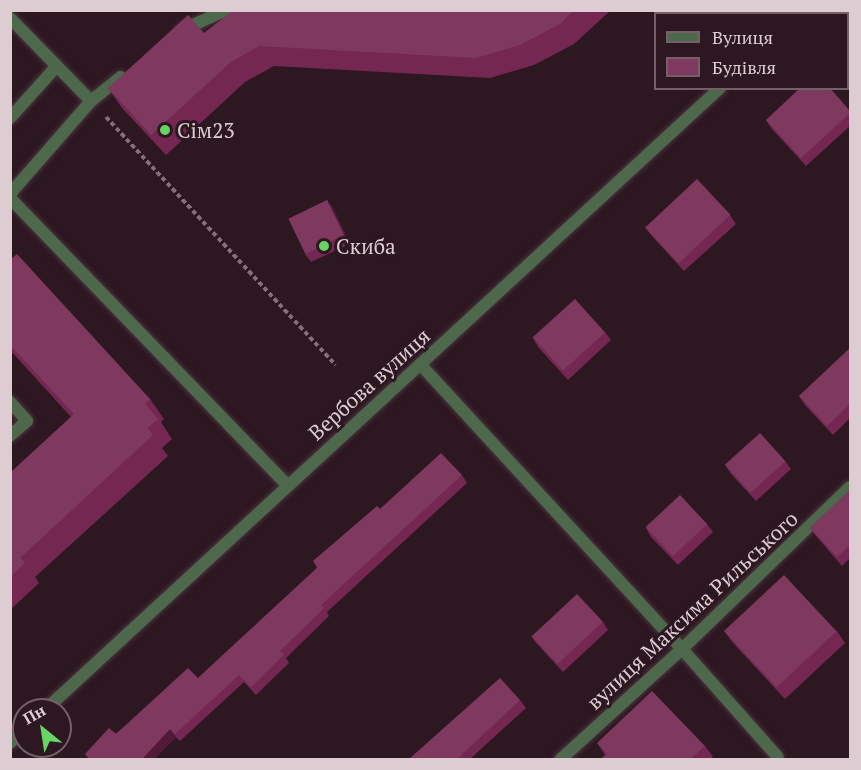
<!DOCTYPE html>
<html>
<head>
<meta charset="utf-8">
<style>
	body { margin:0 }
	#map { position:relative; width:861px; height:770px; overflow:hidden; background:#2d1721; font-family:"PT Serif",serif }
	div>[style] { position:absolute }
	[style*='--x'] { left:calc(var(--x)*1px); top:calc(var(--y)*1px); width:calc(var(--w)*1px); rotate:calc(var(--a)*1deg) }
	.path>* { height:4px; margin-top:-2px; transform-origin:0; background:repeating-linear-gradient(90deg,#847079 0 4.5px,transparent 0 7.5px) }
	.roads { filter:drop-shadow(0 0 2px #49343d) drop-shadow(0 0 2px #49343d) }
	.lane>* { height:12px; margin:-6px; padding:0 6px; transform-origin:6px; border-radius:6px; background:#4e684c }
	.street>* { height:12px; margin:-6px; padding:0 6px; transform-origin:6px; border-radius:6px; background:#4e684c }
	.wall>* { inset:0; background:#742751 }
	.shaded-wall>* { inset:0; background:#531938 }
	.building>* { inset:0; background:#7f395f; transform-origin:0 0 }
	.dots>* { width:16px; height:16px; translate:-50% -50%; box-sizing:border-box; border:3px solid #2d1721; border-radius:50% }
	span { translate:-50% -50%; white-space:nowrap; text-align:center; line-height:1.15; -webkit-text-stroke:6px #2d1721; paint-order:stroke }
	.poi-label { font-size:21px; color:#ddcdd3 }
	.left { translate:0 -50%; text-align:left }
	.street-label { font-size:21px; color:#ddcdd3 }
	.frame { position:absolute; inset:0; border:12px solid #ddcdd3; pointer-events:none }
	.legend { position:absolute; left:654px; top:12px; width:195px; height:78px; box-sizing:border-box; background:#2d1721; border:2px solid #736068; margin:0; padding:8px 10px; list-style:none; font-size:18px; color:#ddcdd3 }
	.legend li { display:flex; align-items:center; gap:12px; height:30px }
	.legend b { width:30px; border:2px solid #736068 }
	.north { position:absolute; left:12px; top:698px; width:60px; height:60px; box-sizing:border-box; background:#2d1721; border:2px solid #736068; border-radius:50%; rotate:330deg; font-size:16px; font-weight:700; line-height:24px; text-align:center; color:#ddcdd3 }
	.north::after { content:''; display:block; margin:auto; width:21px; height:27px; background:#68d465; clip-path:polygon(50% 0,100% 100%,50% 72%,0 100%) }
</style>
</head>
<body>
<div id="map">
	<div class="path">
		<div style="--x:106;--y:117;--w:338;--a:47.2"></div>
	</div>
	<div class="roads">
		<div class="lane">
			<div style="--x:10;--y:18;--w:116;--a:45.7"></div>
			<div style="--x:91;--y:101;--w:123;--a:131.1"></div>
			<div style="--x:182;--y:30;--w:48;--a:-24.4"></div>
			<div style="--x:91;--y:101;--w:38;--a:-39"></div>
			<div style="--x:10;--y:118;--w:69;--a:-48"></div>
			<div style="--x:10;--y:198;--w:399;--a:46"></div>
			<div style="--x:10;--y:402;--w:25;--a:48"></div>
			<div style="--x:27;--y:421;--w:23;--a:139"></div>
			<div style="--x:682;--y:649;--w:144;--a:48.4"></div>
		</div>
		<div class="street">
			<div style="--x:801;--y:14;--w:6;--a:-45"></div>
			<div style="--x:420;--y:364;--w:387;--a:47.4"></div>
			<div style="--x:45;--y:710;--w:918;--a:-42.66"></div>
			<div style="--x:10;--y:743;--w:19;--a:-43"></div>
			<div style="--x:560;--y:760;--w:165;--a:-42.3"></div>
			<div style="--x:682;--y:649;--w:233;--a:-44"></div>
		</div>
	</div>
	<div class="wall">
		<div style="clip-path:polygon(238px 10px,611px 10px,574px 44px,534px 65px,490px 78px,274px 66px,245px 82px,166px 155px,122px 108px,108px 88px,204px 33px)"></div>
		<div style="clip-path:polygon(850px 111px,850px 126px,806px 166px,771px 128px,766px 120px)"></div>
		<div style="clip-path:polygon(327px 200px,333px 208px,350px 244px,311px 262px,305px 254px)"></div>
		<div style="clip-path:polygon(730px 215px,736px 224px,684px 271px,651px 235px,645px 227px)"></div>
		<div style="clip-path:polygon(10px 260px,150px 399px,164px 419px,161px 422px,172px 439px,162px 448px,168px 456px,35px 577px,39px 583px,10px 610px,10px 473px,71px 417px,10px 350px)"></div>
		<div style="clip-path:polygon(605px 332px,611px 340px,568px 380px,538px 347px,533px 338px)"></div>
		<div style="clip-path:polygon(850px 348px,850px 418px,833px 435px,805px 405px,799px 396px)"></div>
		<div style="clip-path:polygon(785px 461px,791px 469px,756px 501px,731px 474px,725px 465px)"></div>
		<div style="clip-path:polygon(462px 475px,467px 483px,327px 612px,329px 616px,286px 658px,289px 663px,256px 695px,244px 682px,180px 741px,176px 737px,154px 759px,89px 759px,85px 754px,198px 678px,317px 568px,313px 561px,380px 509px)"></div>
		<div style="clip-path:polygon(850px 490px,850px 558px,842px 566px,816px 536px,810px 528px)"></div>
		<div style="clip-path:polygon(707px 524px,713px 532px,678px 565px,651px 537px,646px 528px)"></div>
		<div style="clip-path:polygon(603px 622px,608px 630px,563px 672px,537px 644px,531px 636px)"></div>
		<div style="clip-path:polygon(724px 631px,837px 631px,845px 643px,785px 699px,733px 643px)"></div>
		<div style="clip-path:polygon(520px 700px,526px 708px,470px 759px,409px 759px)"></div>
		<div style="clip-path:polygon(597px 743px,705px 746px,713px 757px,710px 759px,601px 759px,605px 755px)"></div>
	</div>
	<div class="shaded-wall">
		<div style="clip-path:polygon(327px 200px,333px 208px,350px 244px,344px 235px)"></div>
		<div style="clip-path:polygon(170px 729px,176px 737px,154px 759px,142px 759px)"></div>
	</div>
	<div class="building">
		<div style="clip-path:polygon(238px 10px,574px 10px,560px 24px,520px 45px,476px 58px,259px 46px,231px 62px,151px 135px,108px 88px,188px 15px,204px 33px,231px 12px)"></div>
		<div style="clip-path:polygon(800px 88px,830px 88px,850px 111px,850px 113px,801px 158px,766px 120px)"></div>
		<div style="left:697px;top:179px;width:49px;height:71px;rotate:47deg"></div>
		<div style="left:327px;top:200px;width:39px;height:43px;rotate:64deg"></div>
		<div style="clip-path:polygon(17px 254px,150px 399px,145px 404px,158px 419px,147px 428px,153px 435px,20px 558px,25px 563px,10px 577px,10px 473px,74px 414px,10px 345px,10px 260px)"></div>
		<div style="left:575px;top:299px;width:45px;height:57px;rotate:48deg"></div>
		<div style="clip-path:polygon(850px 348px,850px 404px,827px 426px,799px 396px)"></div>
		<div style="left:760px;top:433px;width:38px;height:47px;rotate:48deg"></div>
		<div style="clip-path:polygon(441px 453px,462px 475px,321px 605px,324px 608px,280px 651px,284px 655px,251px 687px,239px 675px,175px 734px,170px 729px,142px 759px,90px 759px,85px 754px,109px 728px,116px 734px,188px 668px,198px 678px,318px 567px,313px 561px,377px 506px,380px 509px)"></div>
		<div style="clip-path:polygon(850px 490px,850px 545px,837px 557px,810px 528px)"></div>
		<div style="left:680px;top:495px;width:40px;height:47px;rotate:47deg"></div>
		<div style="left:784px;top:575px;width:77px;height:82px;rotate:47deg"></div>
		<div style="left:577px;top:594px;width:38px;height:62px;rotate:47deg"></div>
		<div style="clip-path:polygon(500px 678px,520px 700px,457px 759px,409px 759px)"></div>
		<div style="clip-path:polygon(652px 691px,705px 746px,690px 759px,601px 759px,607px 754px,597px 743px)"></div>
	</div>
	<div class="dots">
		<div style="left:165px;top:130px;background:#68d465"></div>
		<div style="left:324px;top:246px;background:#68d465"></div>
	</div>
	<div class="poi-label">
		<span class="left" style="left:177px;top:130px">Сім23</span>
		<span class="left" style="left:336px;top:246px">Скиба</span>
	</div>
	<div class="street-label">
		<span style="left:369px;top:384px;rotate:-42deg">Вербова вулиця</span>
		<span style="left:692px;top:610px;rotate:-43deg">вулиця Максима Рильського</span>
	</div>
	<div class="frame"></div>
	<ul class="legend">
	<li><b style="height:8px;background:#4e684c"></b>Вулиця</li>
	<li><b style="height:16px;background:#7f395f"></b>Будівля</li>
	</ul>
	<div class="north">Пн</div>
</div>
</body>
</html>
